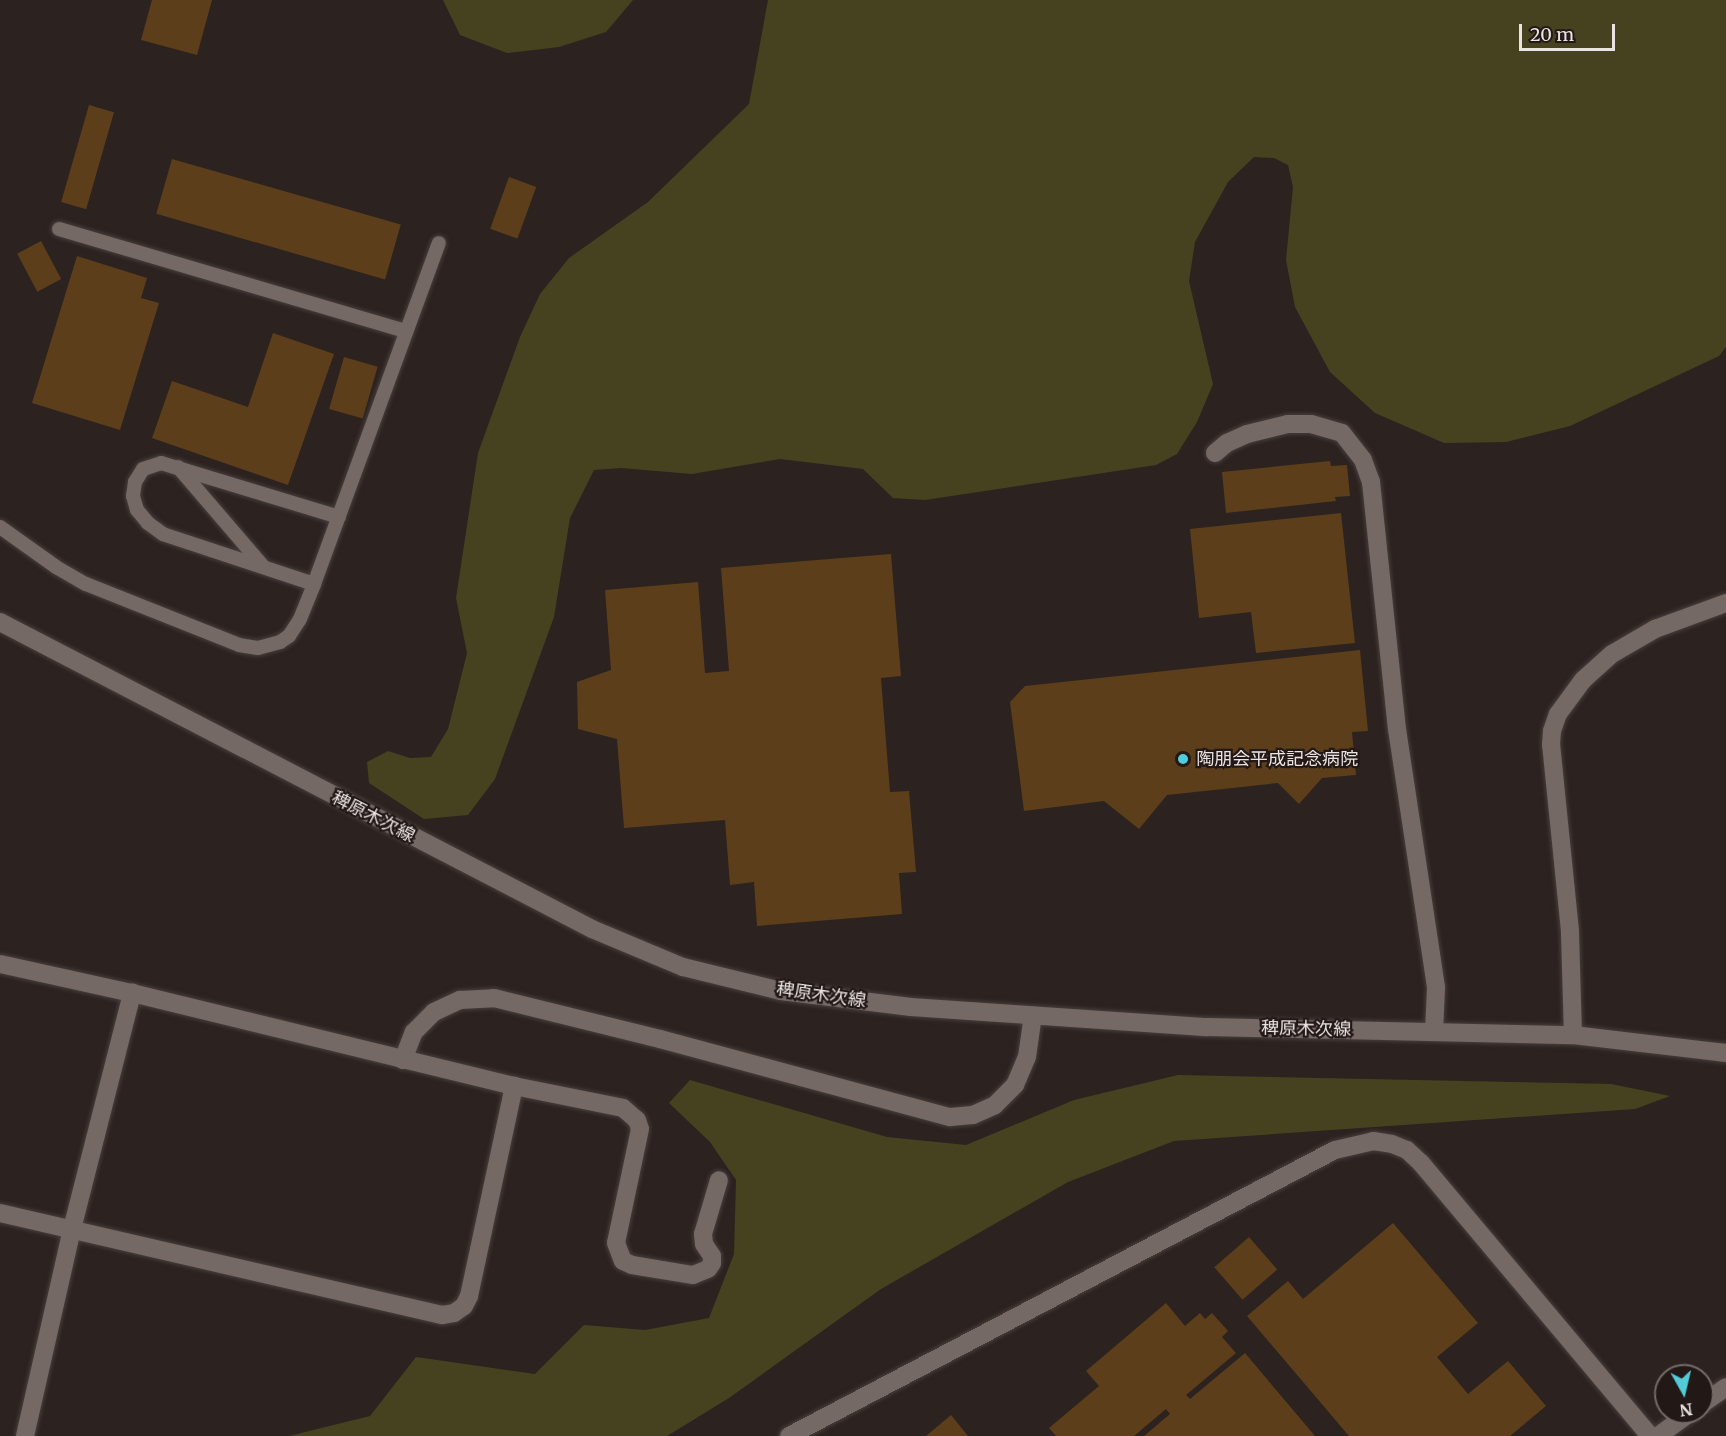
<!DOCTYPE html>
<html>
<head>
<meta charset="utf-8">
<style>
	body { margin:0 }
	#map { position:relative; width:1726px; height:1436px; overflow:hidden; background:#2c221f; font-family:Merriweather,"Noto Sans JP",serif }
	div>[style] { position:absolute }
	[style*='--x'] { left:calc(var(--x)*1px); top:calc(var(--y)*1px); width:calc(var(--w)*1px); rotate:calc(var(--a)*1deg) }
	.green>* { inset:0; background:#464220 }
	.building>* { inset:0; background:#5d3e1a; transform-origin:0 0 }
	.roads { filter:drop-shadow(0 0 2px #473f3d) drop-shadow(0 0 2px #473f3d) }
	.service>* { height:14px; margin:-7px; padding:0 7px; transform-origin:7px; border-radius:7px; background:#756966 }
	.minor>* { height:18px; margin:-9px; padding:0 9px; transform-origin:9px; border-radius:9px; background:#756966 }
	.tertiary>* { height:18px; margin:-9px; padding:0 9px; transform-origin:9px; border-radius:9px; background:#756966 }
	.secondary>* { height:18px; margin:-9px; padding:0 9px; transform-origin:9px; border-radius:9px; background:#756966 }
	.dots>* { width:16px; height:16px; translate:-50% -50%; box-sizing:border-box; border:3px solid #221816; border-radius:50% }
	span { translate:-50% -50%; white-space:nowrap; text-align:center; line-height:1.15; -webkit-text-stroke:4.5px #221816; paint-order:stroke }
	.poi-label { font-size:18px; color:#eae3e2 }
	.left { translate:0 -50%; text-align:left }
	.street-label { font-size:18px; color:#eae3e2 }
	.north { position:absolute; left:1654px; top:1364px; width:60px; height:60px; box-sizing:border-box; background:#221816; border:2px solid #726968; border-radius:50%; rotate:172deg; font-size:16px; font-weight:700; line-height:24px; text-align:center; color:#eae3e2 }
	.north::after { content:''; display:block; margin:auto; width:21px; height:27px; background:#52cbd9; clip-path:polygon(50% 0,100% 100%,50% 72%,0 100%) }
	.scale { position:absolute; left:1519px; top:24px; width:96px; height:27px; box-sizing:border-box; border:3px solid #eae3e2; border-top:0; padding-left:8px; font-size:18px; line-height:21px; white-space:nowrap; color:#eae3e2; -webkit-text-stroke:4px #221816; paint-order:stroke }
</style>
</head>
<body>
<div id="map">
	<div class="green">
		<div style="clip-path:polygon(443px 0,633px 0,606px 32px,559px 47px,507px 53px,460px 35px)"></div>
		<div style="clip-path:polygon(768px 0,1726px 0,1726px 347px,1719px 356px,1570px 426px,1506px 442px,1444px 443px,1375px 413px,1330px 372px,1295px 307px,1286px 260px,1293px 187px,1288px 165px,1274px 158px,1254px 157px,1228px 182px,1195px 242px,1189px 281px,1213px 384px,1197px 422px,1177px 454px,1156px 465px,925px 500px,893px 498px,863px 469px,780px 459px,692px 474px,621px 468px,594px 470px,570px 518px,554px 617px,495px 779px,468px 815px,424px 819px,369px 783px,367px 762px,388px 751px,410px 758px,431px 757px,448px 729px,467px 653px,456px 598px,478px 453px,520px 337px,540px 294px,569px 258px,648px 202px,749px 104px)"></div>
		<div style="clip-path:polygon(1178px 1075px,1611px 1084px,1670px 1096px,1635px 1109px,1174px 1141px,1068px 1182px,881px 1289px,729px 1398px,667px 1436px,289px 1436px,370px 1416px,416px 1357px,535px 1374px,584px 1325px,645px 1330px,709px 1318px,734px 1254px,736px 1180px,710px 1142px,669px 1103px,690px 1080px,887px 1137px,966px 1145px,1074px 1100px)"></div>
	</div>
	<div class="building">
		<div style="clip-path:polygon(152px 0,212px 0,197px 55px,141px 40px)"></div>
		<div style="left:89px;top:105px;width:26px;height:101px;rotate:16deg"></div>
		<div style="left:172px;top:159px;width:238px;height:57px;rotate:16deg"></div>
		<div style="left:509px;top:177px;width:29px;height:55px;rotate:20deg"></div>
		<div style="left:41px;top:241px;width:43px;height:27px;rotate:62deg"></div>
		<div style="clip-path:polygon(77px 256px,147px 278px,141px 298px,159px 303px,120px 430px,32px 403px)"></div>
		<div style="clip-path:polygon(273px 333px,334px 354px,288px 485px,152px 438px,172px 381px,248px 407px)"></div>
		<div style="left:344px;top:357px;width:35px;height:54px;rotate:16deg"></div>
		<div style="clip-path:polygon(1330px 461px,1331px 466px,1347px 465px,1350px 496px,1335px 497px,1336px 501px,1226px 513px,1222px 472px)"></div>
		<div style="clip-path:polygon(1341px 513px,1355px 643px,1256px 653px,1251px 612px,1199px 618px,1190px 529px)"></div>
		<div style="clip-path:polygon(891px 554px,901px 676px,881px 678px,890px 792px,909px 791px,916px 872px,899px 873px,902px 914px,757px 926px,754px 882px,730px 885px,725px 820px,624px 828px,617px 739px,578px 729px,577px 682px,611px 670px,605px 590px,698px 582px,705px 673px,729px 671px,721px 568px)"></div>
		<div style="clip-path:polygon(1360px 650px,1368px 731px,1352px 732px,1356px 775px,1322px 778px,1299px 804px,1278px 783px,1167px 795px,1139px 829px,1104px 801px,1024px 811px,1010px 702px,1025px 686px)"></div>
		<div style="clip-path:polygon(1393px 1223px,1478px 1323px,1437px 1357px,1468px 1394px,1508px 1361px,1546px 1406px,1510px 1436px,1349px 1436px,1247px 1316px,1288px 1281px,1303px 1299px)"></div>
		<div style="left:1249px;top:1237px;width:43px;height:46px;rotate:49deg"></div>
		<div style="clip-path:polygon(1166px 1303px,1185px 1326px,1200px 1313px,1205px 1319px,1212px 1313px,1228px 1331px,1222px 1337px,1236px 1353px,1186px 1395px,1190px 1399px,1245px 1353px,1315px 1436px,1144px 1436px,1170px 1414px,1166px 1409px,1134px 1436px,1056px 1436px,1049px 1428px,1099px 1386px,1086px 1371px)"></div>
		<div style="clip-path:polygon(951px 1415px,968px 1436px,926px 1436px)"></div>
	</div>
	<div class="roads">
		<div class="service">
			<div style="--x:59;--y:229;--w:362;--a:16.4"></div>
			<div style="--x:178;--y:467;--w:130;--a:49.4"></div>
			<div style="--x:0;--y:527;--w:69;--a:35.5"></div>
			<div style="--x:56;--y:567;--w:34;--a:30"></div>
			<div style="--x:86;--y:584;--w:165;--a:21.7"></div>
			<div style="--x:239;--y:645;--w:19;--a:9"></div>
			<div style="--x:258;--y:648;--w:23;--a:-15"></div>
			<div style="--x:280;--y:642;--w:11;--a:-34"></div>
			<div style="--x:289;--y:636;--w:20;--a:-57"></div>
			<div style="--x:300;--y:619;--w:38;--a:-68"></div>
			<div style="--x:314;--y:584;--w:363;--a:-69.9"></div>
			<div style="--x:314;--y:584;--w:159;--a:-161.7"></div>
			<div style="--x:163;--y:534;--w:19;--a:-144"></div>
			<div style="--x:148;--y:523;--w:17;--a:-130"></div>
			<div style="--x:137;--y:510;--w:15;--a:-106"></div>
			<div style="--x:133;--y:496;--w:14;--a:-82"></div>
			<div style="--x:135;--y:482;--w:15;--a:-58"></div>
			<div style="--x:143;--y:469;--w:19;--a:-18"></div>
			<div style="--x:161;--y:463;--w:186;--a:16.9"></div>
		</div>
		<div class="minor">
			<div style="--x:1215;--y:453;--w:16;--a:-40"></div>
			<div style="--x:1227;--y:443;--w:22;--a:-24"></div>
			<div style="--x:1247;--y:434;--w:42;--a:-13.7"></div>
			<div style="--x:1288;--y:424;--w:23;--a:0"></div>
			<div style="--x:1311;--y:424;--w:32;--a:16"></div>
			<div style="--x:1342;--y:433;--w:34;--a:52"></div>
			<div style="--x:1363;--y:460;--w:23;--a:70"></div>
			<div style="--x:1371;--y:482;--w:248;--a:84"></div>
			<div style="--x:1397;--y:729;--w:262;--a:81.4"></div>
			<div style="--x:1436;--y:988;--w:44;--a:92.6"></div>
			<div style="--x:0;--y:964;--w:135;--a:12.4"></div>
			<div style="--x:132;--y:993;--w:393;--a:13.7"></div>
			<div style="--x:514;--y:1086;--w:111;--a:11.4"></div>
			<div style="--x:623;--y:1108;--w:18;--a:41"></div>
			<div style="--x:637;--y:1120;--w:9;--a:72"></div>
			<div style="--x:640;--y:1129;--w:116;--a:101.9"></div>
			<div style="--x:616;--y:1243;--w:19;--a:69"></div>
			<div style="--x:623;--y:1261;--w:10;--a:24"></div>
			<div style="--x:632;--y:1265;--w:62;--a:9.3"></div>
			<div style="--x:693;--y:1275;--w:16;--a:-22"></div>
			<div style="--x:708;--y:1269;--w:7;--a:-56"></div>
			<div style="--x:712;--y:1263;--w:7;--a:-90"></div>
			<div style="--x:712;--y:1256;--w:14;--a:-124"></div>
			<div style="--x:704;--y:1244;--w:10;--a:-96"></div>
			<div style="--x:703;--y:1234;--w:56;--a:-73.5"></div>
			<div style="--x:1573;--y:1035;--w:104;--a:-91.7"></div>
			<div style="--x:1570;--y:931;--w:187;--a:-95.8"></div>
			<div style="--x:1551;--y:745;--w:14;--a:-86"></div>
			<div style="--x:1552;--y:731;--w:18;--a:-71"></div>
			<div style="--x:1558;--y:714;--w:42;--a:-53.7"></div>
			<div style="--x:1583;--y:680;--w:39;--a:-42"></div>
			<div style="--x:1612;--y:654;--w:50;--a:-30.2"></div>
			<div style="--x:1655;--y:629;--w:76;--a:-20.1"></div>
			<div style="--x:403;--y:1060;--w:30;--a:-69"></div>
			<div style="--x:414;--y:1032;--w:28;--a:-45"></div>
			<div style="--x:434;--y:1012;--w:29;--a:-25"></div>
			<div style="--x:460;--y:1000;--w:34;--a:-3"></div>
			<div style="--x:494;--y:998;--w:171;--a:13.9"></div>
			<div style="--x:660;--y:1039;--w:300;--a:15.1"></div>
			<div style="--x:950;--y:1117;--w:23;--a:-5"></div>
			<div style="--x:973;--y:1115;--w:24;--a:-24"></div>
			<div style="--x:995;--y:1105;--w:28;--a:-45"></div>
			<div style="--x:1015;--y:1085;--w:30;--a:-67"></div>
			<div style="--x:1027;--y:1057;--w:42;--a:-81.9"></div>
			<div style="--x:0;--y:1213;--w:454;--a:13"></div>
			<div style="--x:442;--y:1315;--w:12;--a:-9"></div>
			<div style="--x:454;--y:1313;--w:12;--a:-35"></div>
			<div style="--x:464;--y:1306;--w:11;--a:-63"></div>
			<div style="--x:469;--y:1296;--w:215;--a:-77.9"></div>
			<div style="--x:25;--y:1436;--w:212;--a:-77.2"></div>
			<div style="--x:72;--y:1229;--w:244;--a:-75.7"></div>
			<div style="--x:789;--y:1436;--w:616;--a:-27.65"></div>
			<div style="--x:1335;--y:1150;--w:39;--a:-13"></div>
			<div style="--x:1373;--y:1141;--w:19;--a:9"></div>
			<div style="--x:1392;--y:1144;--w:16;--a:22"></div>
			<div style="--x:1407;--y:1150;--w:19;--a:43"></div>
			<div style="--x:1421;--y:1163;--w:356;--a:50"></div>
		</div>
		<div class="tertiary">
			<div style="--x:1702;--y:1404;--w:29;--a:-35"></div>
			<div style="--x:1658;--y:1436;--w:41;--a:-36"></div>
		</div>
		<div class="secondary">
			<div style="--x:0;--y:622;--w:667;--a:27.41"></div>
			<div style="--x:592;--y:929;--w:99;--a:22.7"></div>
			<div style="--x:683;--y:967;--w:101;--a:13.8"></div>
			<div style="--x:781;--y:991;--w:131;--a:7"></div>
			<div style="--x:911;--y:1007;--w:297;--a:3.9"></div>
			<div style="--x:1207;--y:1027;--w:366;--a:1.3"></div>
			<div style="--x:1573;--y:1035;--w:154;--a:6.7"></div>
		</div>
	</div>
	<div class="dots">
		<div style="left:1183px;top:759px;background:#52cbd9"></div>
	</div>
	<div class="poi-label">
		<span class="left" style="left:1196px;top:759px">陶朋会平成記念病院</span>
	</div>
	<div class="street-label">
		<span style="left:373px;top:817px;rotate:27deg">稗原木次線</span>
		<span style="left:821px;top:995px;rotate:8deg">稗原木次線</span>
		<span style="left:1306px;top:1029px;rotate:1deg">稗原木次線</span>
	</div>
	<div class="north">N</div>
	<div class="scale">20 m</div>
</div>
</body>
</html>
